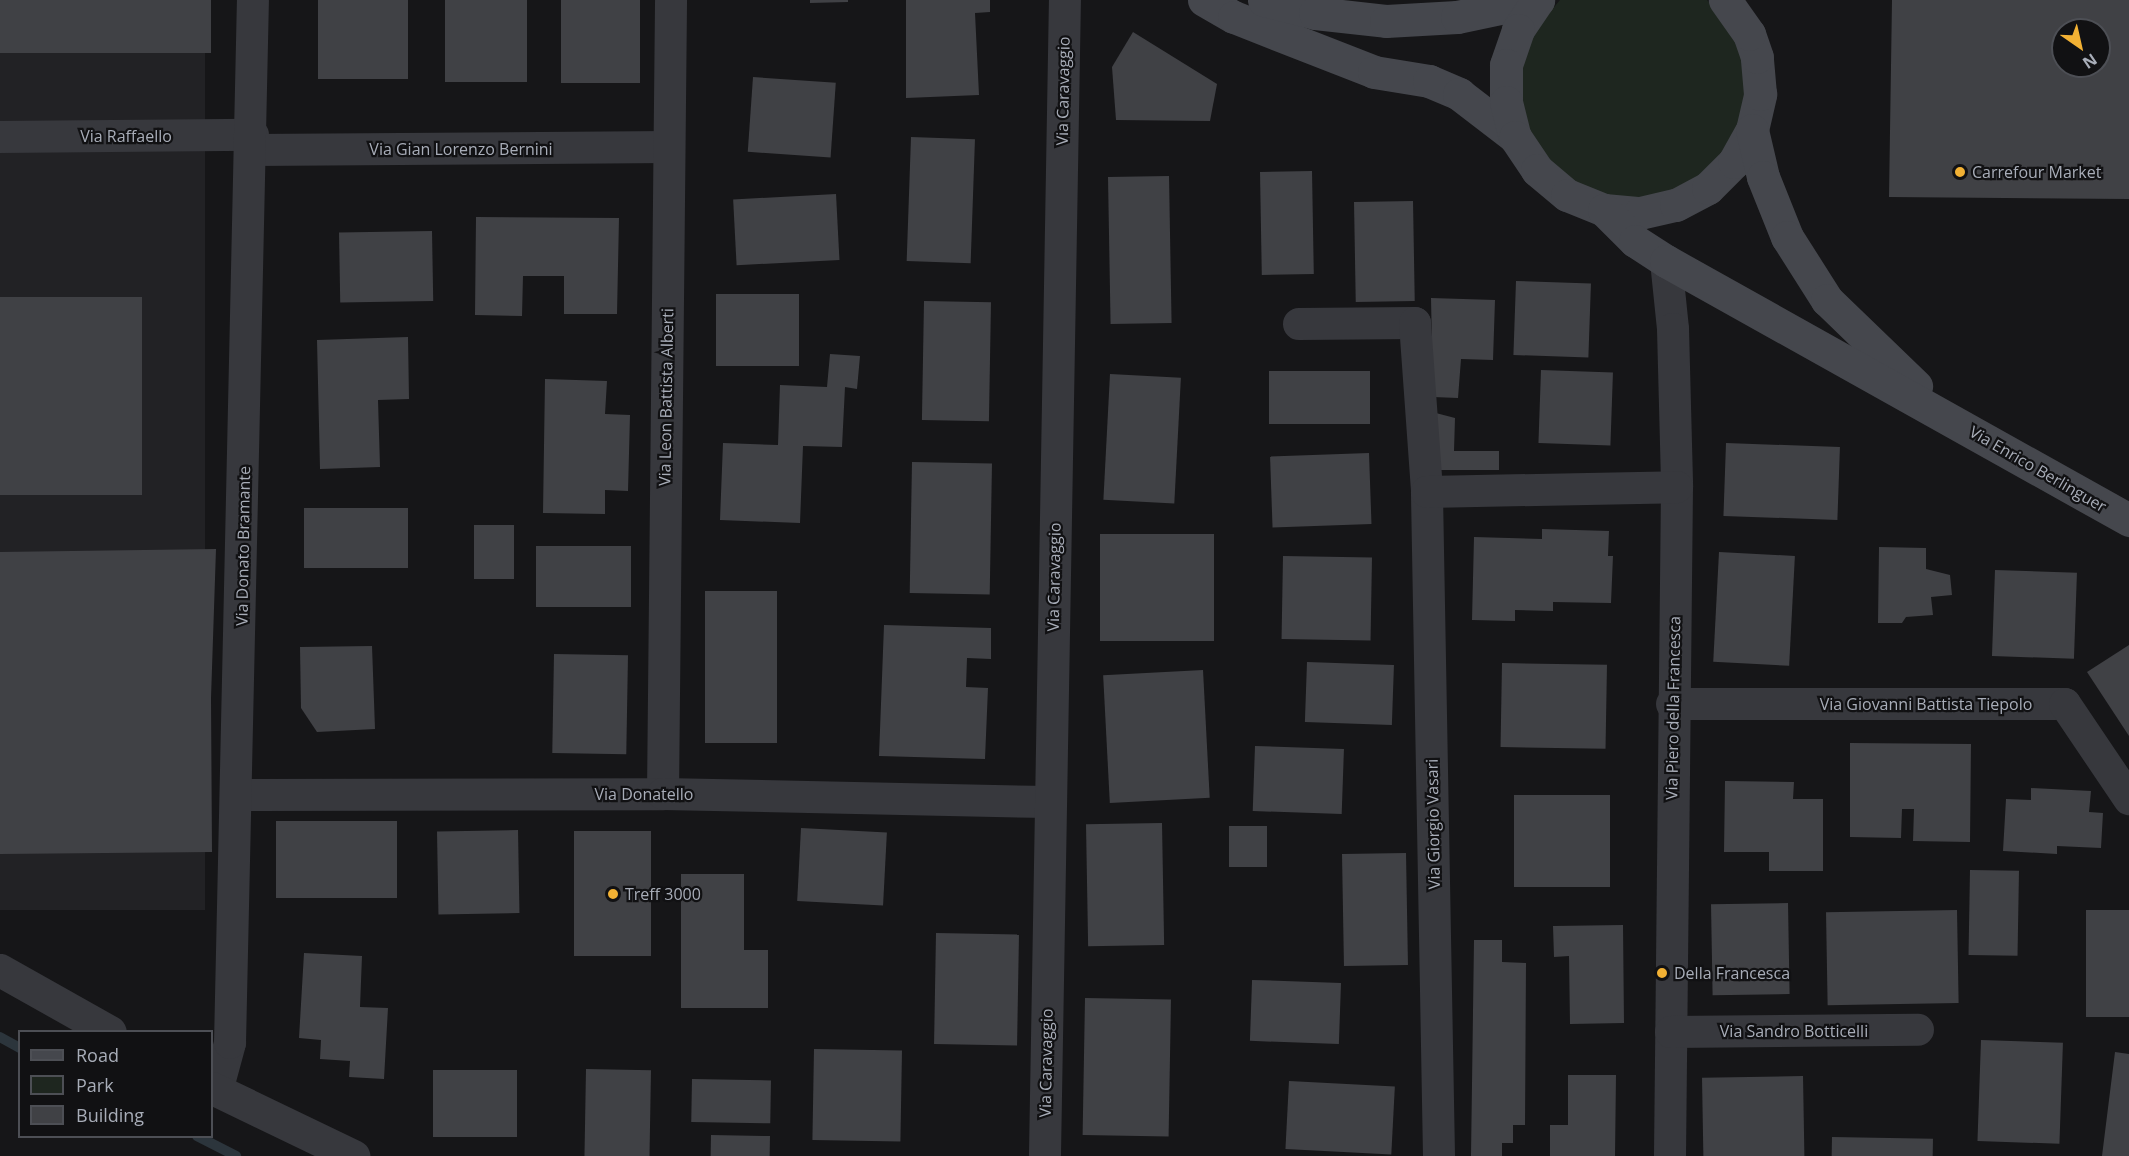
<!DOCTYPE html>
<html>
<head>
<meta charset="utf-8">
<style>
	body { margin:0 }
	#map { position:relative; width:2129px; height:1156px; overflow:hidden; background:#161618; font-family:"Open Sans",sans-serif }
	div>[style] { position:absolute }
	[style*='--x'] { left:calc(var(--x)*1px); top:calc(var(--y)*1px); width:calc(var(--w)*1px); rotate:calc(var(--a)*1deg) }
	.built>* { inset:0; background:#222225; transform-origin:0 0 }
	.green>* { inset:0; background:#1e261f }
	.stream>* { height:10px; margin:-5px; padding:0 5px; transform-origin:5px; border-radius:5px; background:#2c353c }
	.building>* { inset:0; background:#404145; transform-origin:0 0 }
	.minor>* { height:32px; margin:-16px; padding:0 16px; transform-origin:16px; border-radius:16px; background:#37383d }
	.tertiary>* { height:33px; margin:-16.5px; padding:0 16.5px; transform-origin:16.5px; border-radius:16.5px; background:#37383d }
	.secondary>* { height:33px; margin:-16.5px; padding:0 16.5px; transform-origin:16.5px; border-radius:16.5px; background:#45474d }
	.dots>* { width:16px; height:16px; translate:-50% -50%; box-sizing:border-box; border:3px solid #111113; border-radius:50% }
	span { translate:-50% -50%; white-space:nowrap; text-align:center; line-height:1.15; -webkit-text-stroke:4.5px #111113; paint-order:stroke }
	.street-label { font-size:16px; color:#a8adb8 }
	.poi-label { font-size:16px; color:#a8adb8 }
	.left { translate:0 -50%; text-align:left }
	.legend { position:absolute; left:18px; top:1030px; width:195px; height:108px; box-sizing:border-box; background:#111113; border:2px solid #4d4f55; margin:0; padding:8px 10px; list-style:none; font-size:18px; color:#a8adb8 }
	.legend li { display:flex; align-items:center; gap:12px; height:30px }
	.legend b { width:30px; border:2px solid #4d4f55 }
	.north { position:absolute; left:2051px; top:18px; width:60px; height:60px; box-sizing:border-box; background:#111113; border:2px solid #4d4f55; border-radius:50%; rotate:146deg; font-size:16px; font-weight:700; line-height:24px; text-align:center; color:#a8adb8 }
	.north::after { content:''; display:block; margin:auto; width:21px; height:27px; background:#f2b134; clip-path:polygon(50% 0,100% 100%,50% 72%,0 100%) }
</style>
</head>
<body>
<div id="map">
	<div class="built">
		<div style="left:0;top:0;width:205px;height:910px"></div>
	</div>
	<div class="green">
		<div style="clip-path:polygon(1560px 0,1707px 0,1726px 21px,1743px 60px,1746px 93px,1739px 125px,1724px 154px,1700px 177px,1671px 192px,1640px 199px,1607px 197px,1574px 184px,1547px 161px,1528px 132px,1519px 100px,1520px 68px,1530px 36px)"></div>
	</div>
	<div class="stream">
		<div style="--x:0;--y:1037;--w:23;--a:29"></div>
		<div style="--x:197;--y:1136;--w:44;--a:27.1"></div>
	</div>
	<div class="building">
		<div style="left:0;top:0;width:211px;height:53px"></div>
		<div style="left:318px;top:0;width:90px;height:79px"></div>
		<div style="left:445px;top:0;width:82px;height:82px"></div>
		<div style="left:561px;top:0;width:79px;height:83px"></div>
		<div style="clip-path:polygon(810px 0,848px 0,848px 2px,810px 3px)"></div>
		<div style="clip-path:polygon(906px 0,990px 0,990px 12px,975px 13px,979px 95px,906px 98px)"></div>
		<div style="clip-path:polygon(evenodd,1892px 0,2129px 0,2129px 199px,1889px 197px,1892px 0,2063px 30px,2099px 30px,2099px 66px,2063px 66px,2063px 30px)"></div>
		<div style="clip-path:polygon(1133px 32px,1217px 84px,1210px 121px,1116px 120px,1112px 67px)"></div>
		<div style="left:753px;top:77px;width:83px;height:75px;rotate:4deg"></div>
		<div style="left:911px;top:137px;width:64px;height:124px;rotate:2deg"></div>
		<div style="left:1312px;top:171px;width:103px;height:52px;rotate:89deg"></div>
		<div style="left:1169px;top:176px;width:147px;height:61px;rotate:89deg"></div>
		<div style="left:836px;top:194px;width:66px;height:103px;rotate:87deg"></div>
		<div style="left:1413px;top:201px;width:100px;height:59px;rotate:89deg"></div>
		<div style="clip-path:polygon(476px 217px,619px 218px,617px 314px,564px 314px,564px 276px,523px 276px,522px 316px,475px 315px)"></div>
		<div style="left:432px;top:231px;width:70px;height:93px;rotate:89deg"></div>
		<div style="left:1516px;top:281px;width:75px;height:74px;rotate:2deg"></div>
		<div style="left:716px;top:294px;width:83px;height:72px"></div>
		<div style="left:142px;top:297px;width:198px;height:142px;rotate:90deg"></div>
		<div style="clip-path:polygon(1431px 298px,1495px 300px,1493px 360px,1461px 359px,1458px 398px,1433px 397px)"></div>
		<div style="left:924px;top:301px;width:67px;height:119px;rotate:1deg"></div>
		<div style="clip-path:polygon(408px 337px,409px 399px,378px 400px,380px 467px,320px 469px,317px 340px)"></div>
		<div style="clip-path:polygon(830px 354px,860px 356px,857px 389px,845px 387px,842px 447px,803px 446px,800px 523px,720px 520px,723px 443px,778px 445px,780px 385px,827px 387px)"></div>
		<div style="left:1541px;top:370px;width:72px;height:73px;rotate:2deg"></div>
		<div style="left:1269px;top:371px;width:101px;height:53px"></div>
		<div style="left:1110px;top:374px;width:71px;height:126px;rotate:3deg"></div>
		<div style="clip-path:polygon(545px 379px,607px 381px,605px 414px,630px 415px,628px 491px,605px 490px,605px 514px,543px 513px)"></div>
		<div style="clip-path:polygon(1432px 412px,1455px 418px,1454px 451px,1499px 451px,1499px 470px,1431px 470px)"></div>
		<div style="left:1726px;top:443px;width:114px;height:73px;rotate:2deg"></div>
		<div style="left:1369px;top:453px;width:71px;height:99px;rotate:88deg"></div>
		<div style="left:912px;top:462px;width:80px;height:131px;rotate:1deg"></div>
		<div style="left:304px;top:508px;width:104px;height:60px"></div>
		<div style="left:474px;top:525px;width:40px;height:54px"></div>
		<div style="clip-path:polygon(1542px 529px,1609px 531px,1608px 556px,1613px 556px,1611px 603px,1553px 602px,1553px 611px,1515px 610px,1515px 621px,1472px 620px,1474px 537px,1542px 539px)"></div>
		<div style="left:1100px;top:534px;width:114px;height:107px"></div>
		<div style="left:536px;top:546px;width:95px;height:61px"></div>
		<div style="clip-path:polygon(1879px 547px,1926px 548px,1926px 569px,1950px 575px,1952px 595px,1931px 597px,1933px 615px,1906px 617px,1902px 623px,1878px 623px)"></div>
		<div style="clip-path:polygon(216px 549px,211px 698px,212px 852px,0 854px,0 552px)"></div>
		<div style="left:1719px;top:552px;width:76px;height:110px;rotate:3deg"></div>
		<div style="left:1283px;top:556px;width:89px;height:83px;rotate:1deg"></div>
		<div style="left:1995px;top:570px;width:82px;height:86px;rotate:2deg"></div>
		<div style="left:705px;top:591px;width:72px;height:152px"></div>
		<div style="clip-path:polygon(884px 625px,991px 628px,991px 659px,967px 658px,966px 687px,988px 688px,985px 759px,879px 756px)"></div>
		<div style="clip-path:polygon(2129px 645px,2129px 736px,2087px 672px)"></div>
		<div style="clip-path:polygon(372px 646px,375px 729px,317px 732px,301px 708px,300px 647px)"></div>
		<div style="left:554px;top:654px;width:74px;height:99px;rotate:1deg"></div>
		<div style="left:1307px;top:662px;width:87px;height:60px;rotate:2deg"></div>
		<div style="left:1502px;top:663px;width:105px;height:84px;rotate:1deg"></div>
		<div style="left:1203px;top:670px;width:128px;height:100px;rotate:87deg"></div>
		<div style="clip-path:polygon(1850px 743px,1971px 744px,1970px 842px,1913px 841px,1914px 809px,1902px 809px,1901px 838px,1850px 837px)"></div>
		<div style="left:1255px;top:746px;width:89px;height:65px;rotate:2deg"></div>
		<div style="clip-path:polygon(1725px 781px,1794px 782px,1793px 799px,1823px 799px,1823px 871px,1769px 871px,1769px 852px,1724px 852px)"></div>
		<div style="clip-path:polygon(2031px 788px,2091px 791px,2089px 812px,2103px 813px,2101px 848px,2057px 846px,2057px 854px,2003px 851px,2006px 799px,2031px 800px)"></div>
		<div style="left:1514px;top:795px;width:96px;height:92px"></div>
		<div style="left:276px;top:821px;width:121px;height:77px"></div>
		<div style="left:1162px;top:823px;width:122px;height:76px;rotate:89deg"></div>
		<div style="left:1229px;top:826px;width:38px;height:41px"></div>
		<div style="left:801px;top:828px;width:86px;height:73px;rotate:3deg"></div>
		<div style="left:518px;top:830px;width:83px;height:81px;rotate:89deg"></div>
		<div style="left:651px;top:831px;width:125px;height:77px;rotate:90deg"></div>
		<div style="left:1406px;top:853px;width:112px;height:64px;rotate:89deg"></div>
		<div style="left:1970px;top:870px;width:49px;height:85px;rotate:1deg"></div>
		<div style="clip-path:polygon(681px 874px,744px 874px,744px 950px,768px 950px,768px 1008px,681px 1008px)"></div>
		<div style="left:1788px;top:903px;width:91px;height:77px;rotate:89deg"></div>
		<div style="left:1957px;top:910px;width:93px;height:131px;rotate:89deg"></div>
		<div style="left:2129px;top:910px;width:107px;height:43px;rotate:90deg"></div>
		<div style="clip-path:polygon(1623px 925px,1624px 1023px,1570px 1024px,1569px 956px,1554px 957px,1553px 926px)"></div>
		<div style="left:936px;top:933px;width:83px;height:111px;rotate:1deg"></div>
		<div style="clip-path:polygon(1474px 940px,1502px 940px,1502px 962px,1526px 963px,1525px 1125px,1513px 1125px,1513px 1143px,1502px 1143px,1502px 1156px,1471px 1156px)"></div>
		<div style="clip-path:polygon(304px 953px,362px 956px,360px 1007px,388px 1008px,384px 1079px,349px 1077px,350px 1061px,320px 1059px,321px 1040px,299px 1038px)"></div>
		<div style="left:1341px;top:983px;width:61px;height:89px;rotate:92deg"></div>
		<div style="left:1085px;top:998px;width:86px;height:137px;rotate:1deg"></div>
		<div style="left:1981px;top:1040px;width:82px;height:101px;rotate:2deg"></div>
		<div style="left:814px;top:1049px;width:88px;height:91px;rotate:1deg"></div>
		<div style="clip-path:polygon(2115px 1052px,2129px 1054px,2129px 1156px,2102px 1156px)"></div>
		<div style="left:586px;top:1069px;width:65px;height:87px;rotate:1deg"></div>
		<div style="left:517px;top:1070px;width:67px;height:84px;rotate:90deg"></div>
		<div style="clip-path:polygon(1568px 1075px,1616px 1075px,1615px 1156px,1550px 1156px,1550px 1125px,1568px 1125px)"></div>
		<div style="left:1803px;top:1076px;width:80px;height:101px;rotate:89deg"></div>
		<div style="left:692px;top:1079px;width:79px;height:43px;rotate:1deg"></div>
		<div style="left:1289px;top:1081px;width:106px;height:68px;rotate:3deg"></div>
		<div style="left:711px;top:1135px;width:59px;height:21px;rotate:1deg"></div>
		<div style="left:1832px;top:1137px;width:101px;height:19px;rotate:1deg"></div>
	</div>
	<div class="minor">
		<div style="--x:0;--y:137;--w:253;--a:-0.5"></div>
		<div style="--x:252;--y:150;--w:417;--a:-0.4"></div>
		<div style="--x:1666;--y:261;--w:68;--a:84.1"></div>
		<div style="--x:1673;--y:329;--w:158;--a:88.5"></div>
		<div style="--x:1677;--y:487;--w:669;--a:90.6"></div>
		<div style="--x:1299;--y:324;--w:116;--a:-0.5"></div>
		<div style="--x:1415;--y:323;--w:169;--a:85.9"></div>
		<div style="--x:1672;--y:704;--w:393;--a:0"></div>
		<div style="--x:2065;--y:704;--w:115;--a:56"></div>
		<div style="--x:663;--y:794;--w:794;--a:-89.42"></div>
		<div style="--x:238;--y:795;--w:425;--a:-0.1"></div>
		<div style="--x:663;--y:794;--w:387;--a:1.2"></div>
		<div style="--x:1671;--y:1032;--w:247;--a:-0.5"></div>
		<div style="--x:217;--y:1091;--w:50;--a:-74.8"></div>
		<div style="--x:230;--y:1043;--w:1043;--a:-88.74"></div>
		<div style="--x:1045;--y:1154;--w:1154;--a:-89.01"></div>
		<div style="--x:1439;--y:1156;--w:664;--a:-91.04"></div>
		<div style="--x:1427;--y:492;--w:250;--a:-1.1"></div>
	</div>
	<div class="tertiary">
		<div style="--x:0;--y:970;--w:126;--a:29.4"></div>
		<div style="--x:212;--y:1088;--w:157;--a:25.7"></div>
	</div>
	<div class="secondary">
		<div style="--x:1204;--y:0;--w:34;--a:30"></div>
		<div style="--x:1234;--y:17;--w:150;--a:21.4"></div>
		<div style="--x:1374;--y:72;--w:56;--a:9.3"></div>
		<div style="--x:1429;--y:81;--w:33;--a:23"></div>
		<div style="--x:1459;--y:94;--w:71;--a:37.5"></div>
		<div style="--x:1264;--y:0;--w:53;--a:14.3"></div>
		<div style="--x:1315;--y:13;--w:71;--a:6.4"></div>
		<div style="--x:1386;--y:21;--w:71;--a:-3.2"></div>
		<div style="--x:1457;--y:17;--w:83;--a:-11.9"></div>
		<div style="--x:1538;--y:0;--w:36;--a:124"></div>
		<div style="--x:1518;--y:30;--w:37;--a:109"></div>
		<div style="--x:1506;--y:65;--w:37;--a:90"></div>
		<div style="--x:1506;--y:102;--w:36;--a:76"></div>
		<div style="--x:1515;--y:137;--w:40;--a:56"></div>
		<div style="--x:1537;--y:170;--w:39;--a:40"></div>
		<div style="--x:1567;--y:195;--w:40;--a:22"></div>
		<div style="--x:1604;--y:210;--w:36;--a:5"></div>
		<div style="--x:1640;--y:213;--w:37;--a:-13"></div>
		<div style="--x:1676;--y:205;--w:36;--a:-28"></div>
		<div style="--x:1708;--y:188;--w:37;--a:-45"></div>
		<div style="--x:1734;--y:162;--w:37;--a:-61"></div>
		<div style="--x:1752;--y:130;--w:37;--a:-77"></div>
		<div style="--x:1760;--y:94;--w:37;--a:-95"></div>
		<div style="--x:1757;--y:57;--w:24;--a:-109"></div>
		<div style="--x:1749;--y:34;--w:42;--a:-125.2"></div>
		<div style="--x:1752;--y:130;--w:48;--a:76.8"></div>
		<div style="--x:1763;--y:177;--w:65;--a:68.2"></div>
		<div style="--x:1787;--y:237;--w:75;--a:57.6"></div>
		<div style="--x:1827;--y:300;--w:124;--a:44"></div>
		<div style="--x:1604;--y:210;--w:44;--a:45"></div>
		<div style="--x:1635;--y:241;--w:37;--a:33"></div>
		<div style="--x:1666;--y:261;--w:531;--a:29.22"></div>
	</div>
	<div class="dots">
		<div style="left:1960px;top:172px;background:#f2b134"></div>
		<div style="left:613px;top:894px;background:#f2b134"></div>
		<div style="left:1662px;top:973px;background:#f2b134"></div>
	</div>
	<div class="street-label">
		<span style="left:1063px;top:91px;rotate:-89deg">Via Caravaggio</span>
		<span style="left:126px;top:136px">Via Raffaello</span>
		<span style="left:461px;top:149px">Via Gian Lorenzo Bernini</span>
		<span style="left:666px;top:397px;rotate:-89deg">Via Leon Battista Alberti</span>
		<span style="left:2038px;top:469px;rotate:30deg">Via Enrico Berlinguer</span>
		<span style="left:243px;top:546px;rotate:-89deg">Via Donato Bramante</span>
		<span style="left:1054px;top:577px;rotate:-89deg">Via Caravaggio</span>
		<span style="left:1926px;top:704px">Via Giovanni Battista Tiepolo</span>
		<span style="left:1673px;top:708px;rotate:-89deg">Via Piero della Francesca</span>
		<span style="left:644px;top:794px">Via Donatello</span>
		<span style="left:1433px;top:824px;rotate:-91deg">Via Giorgio Vasari</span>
		<span style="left:1794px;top:1031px">Via Sandro Botticelli</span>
		<span style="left:1046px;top:1063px;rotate:-89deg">Via Caravaggio</span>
	</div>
	<div class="poi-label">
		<span class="left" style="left:1972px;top:172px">Carrefour Market</span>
		<span class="left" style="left:625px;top:894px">Treff 3000</span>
		<span class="left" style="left:1674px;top:973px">Della Francesca</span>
	</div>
	<ul class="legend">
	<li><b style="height:8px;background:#45474d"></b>Road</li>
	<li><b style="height:16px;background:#1e261f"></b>Park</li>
	<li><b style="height:16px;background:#404145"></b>Building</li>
	</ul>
	<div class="north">N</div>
</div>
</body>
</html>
